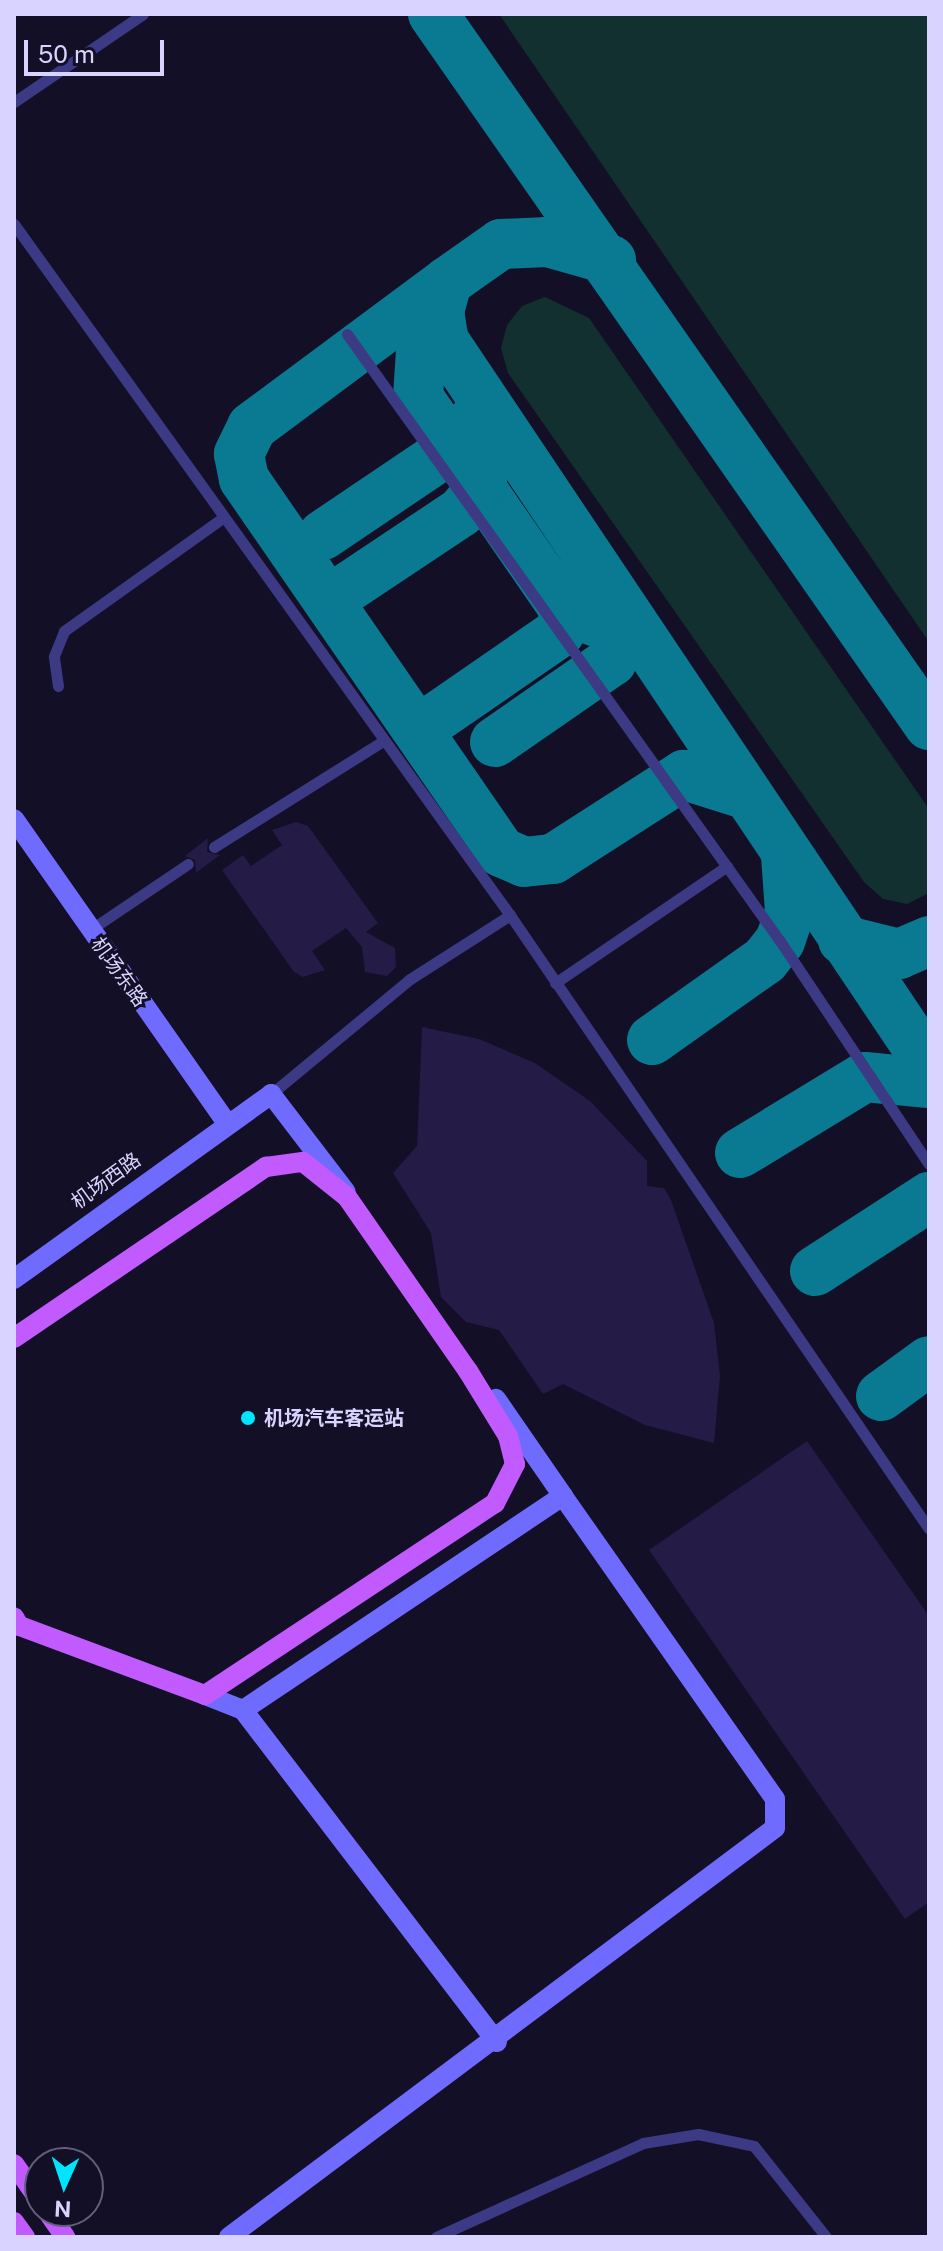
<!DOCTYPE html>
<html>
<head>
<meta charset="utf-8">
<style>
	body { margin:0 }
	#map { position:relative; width:943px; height:2251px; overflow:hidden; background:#130f26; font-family:"Public Sans","Noto Sans SC",sans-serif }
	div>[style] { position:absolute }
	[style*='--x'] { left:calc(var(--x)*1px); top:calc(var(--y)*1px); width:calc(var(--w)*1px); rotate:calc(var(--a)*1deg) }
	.green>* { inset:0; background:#12302f }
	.taxiway>* { height:50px; margin:-25px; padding:0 25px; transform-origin:25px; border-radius:25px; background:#0a7a92 }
	.building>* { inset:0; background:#241b47 }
	.lane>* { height:11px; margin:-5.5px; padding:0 5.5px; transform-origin:5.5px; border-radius:5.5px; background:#3d3a85 }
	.secondary>* { height:20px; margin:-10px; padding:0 10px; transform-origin:10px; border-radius:10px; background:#6f6bff }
	.primary>* { height:20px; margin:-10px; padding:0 10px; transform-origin:10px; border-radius:10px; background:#c25bff }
	.dots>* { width:22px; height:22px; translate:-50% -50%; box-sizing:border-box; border:4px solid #130f26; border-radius:50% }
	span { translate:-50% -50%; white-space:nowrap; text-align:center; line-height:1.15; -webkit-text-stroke:6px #130f26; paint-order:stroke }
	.street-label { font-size:20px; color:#d9d4ff }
	.poi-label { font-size:20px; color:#d9d4ff; font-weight:700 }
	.left { translate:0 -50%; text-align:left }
	.frame { position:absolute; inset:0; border:16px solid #d9d4ff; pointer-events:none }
	.north { position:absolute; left:24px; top:2147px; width:80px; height:80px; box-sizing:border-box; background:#130f26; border:2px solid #625e7d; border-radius:50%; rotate:183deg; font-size:22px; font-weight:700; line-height:32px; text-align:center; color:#d9d4ff }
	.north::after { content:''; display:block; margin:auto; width:28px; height:36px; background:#00e5ff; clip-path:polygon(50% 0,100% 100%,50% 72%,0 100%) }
	.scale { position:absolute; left:24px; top:40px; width:140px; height:36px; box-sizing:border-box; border:4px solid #d9d4ff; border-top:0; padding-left:10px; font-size:24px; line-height:28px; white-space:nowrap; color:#d9d4ff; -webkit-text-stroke:6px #130f26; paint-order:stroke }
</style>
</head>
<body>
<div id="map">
	<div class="green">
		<div style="clip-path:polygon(499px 14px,929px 14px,929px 642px)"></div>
		<div style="clip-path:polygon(545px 297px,589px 318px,929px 809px,929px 893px,907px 904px,883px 899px,864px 882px,508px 373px,501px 348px,507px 325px,522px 306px)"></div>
	</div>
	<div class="taxiway">
		<div style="--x:433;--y:14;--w:867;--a:55.1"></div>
		<div style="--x:611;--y:260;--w:66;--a:-164.1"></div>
		<div style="--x:548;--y:242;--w:47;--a:177.6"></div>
		<div style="--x:501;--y:244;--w:66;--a:144.9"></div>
		<div style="--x:447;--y:282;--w:30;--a:105"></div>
		<div style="--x:439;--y:311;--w:30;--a:81"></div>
		<div style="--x:444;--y:341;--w:871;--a:56.18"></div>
		<div style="--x:447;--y:282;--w:243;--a:143.4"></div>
		<div style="--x:252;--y:427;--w:30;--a:116"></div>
		<div style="--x:239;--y:454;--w:25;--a:79"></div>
		<div style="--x:244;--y:479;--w:453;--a:55.4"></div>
		<div style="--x:501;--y:852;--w:25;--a:23"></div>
		<div style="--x:524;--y:862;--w:29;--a:-6"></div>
		<div style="--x:553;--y:859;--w:156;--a:-32.7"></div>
		<div style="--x:684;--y:775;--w:64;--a:17.3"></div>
		<div style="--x:422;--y:335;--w:62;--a:93.7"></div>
		<div style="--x:418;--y:397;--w:259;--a:55.4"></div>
		<div style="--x:565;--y:610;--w:81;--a:20.9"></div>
		<div style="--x:323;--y:535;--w:156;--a:-34"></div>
		<div style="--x:452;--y:448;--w:34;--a:-53"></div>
		<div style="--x:341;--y:592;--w:144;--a:-33.7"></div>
		<div style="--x:461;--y:512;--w:30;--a:-50"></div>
		<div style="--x:480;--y:489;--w:32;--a:-79"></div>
		<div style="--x:434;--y:719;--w:153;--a:-34.6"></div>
		<div style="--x:560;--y:632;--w:52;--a:-74.4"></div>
		<div style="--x:495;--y:742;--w:142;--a:-34.7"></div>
		<div style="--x:612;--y:661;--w:43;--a:-68.2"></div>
		<div style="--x:843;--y:940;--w:58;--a:14"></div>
		<div style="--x:899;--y:954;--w:33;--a:-23"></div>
		<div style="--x:652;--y:1040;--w:138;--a:-35.3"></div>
		<div style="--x:765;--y:960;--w:24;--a:-52"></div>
		<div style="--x:780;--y:941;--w:31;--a:-71"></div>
		<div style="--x:790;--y:912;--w:57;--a:-94"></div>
		<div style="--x:740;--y:1153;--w:146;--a:-31.3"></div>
		<div style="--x:865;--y:1077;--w:64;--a:5.4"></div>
		<div style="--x:815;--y:1271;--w:136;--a:-33"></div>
		<div style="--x:881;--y:1396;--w:59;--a:-36.1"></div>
	</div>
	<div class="building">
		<div style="clip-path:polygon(296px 822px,308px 826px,378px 923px,366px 932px,395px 948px,396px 967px,387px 976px,365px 972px,362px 947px,346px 928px,312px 951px,325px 970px,303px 977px,294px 972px,222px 870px,243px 855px,251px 866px,282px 845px,272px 830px)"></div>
		<div style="clip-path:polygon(208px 838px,207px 852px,220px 855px,196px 873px,195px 860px,185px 856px)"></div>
		<div style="clip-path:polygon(422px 1027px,479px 1039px,535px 1063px,590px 1101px,647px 1161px,647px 1186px,664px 1188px,671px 1200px,714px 1323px,720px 1376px,714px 1443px,645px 1425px,563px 1384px,543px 1394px,499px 1330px,466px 1322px,441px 1297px,431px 1233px,393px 1173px,417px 1146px)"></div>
		<div style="clip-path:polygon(807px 1441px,929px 1616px,929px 1902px,905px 1919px,649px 1550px)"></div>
	</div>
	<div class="lane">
		<div style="--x:14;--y:102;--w:156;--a:-34.3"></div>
		<div style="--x:14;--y:224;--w:851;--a:54.33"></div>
		<div style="--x:510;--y:915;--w:743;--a:55.69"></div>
		<div style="--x:347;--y:334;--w:746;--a:54.5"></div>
		<div style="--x:780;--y:941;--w:268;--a:56.3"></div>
		<div style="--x:58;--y:686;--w:30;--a:-98"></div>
		<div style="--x:54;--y:656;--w:27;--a:-68"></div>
		<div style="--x:64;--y:631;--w:193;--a:-35.5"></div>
		<div style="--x:214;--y:847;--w:196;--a:-32.1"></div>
		<div style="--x:90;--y:930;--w:118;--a:-34"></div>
		<div style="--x:555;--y:983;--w:208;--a:-34.2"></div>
		<div style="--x:271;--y:1094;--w:180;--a:-39.6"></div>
		<div style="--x:410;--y:979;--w:119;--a:-32.6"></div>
		<div style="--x:436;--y:2237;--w:227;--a:-24.4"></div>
		<div style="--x:643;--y:2143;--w:56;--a:-9.3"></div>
		<div style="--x:698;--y:2134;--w:57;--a:12.1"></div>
		<div style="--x:754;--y:2146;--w:116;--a:51.6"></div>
	</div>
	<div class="secondary">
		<div style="--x:14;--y:819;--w:371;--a:55"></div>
		<div style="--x:14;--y:1279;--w:317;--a:-35.7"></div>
		<div style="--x:271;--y:1094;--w:123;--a:52.6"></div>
		<div style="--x:205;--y:1695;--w:41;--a:21.5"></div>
		<div style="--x:243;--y:1710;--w:385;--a:-33.8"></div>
		<div style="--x:563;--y:1496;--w:118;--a:-124.6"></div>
		<div style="--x:243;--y:1710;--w:418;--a:52.6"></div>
		<div style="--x:229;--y:2237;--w:682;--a:-36.84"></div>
		<div style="--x:775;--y:1828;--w:29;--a:-90"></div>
		<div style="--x:775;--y:1799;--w:370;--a:-125"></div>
	</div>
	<div class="primary">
		<div style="--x:14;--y:1338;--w:305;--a:-34.2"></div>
		<div style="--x:266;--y:1167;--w:37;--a:-8"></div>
		<div style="--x:303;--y:1162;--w:56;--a:38.5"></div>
		<div style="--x:347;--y:1197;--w:212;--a:55.2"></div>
		<div style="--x:468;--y:1371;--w:76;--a:58.4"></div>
		<div style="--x:508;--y:1436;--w:29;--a:76"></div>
		<div style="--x:515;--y:1464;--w:44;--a:117.1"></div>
		<div style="--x:495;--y:1503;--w:348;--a:146.5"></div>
		<div style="--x:205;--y:1695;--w:198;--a:-159.6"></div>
		<div style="--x:19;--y:1626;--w:10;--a:-119"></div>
		<div style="--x:14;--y:2164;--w:45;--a:54.9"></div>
		<div style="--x:47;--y:2211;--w:32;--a:55"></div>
		<div style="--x:14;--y:2222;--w:19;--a:54"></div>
	</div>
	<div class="dots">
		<div style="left:248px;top:1418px;background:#00e5ff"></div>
	</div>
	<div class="street-label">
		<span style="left:119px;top:972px;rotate:54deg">机场东路</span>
		<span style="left:106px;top:1181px;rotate:-36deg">机场西路</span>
	</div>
	<div class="poi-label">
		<span class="left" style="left:264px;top:1418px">机场汽车客运站</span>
	</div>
	<div class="frame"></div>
	<div class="north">N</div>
	<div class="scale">50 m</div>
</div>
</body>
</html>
